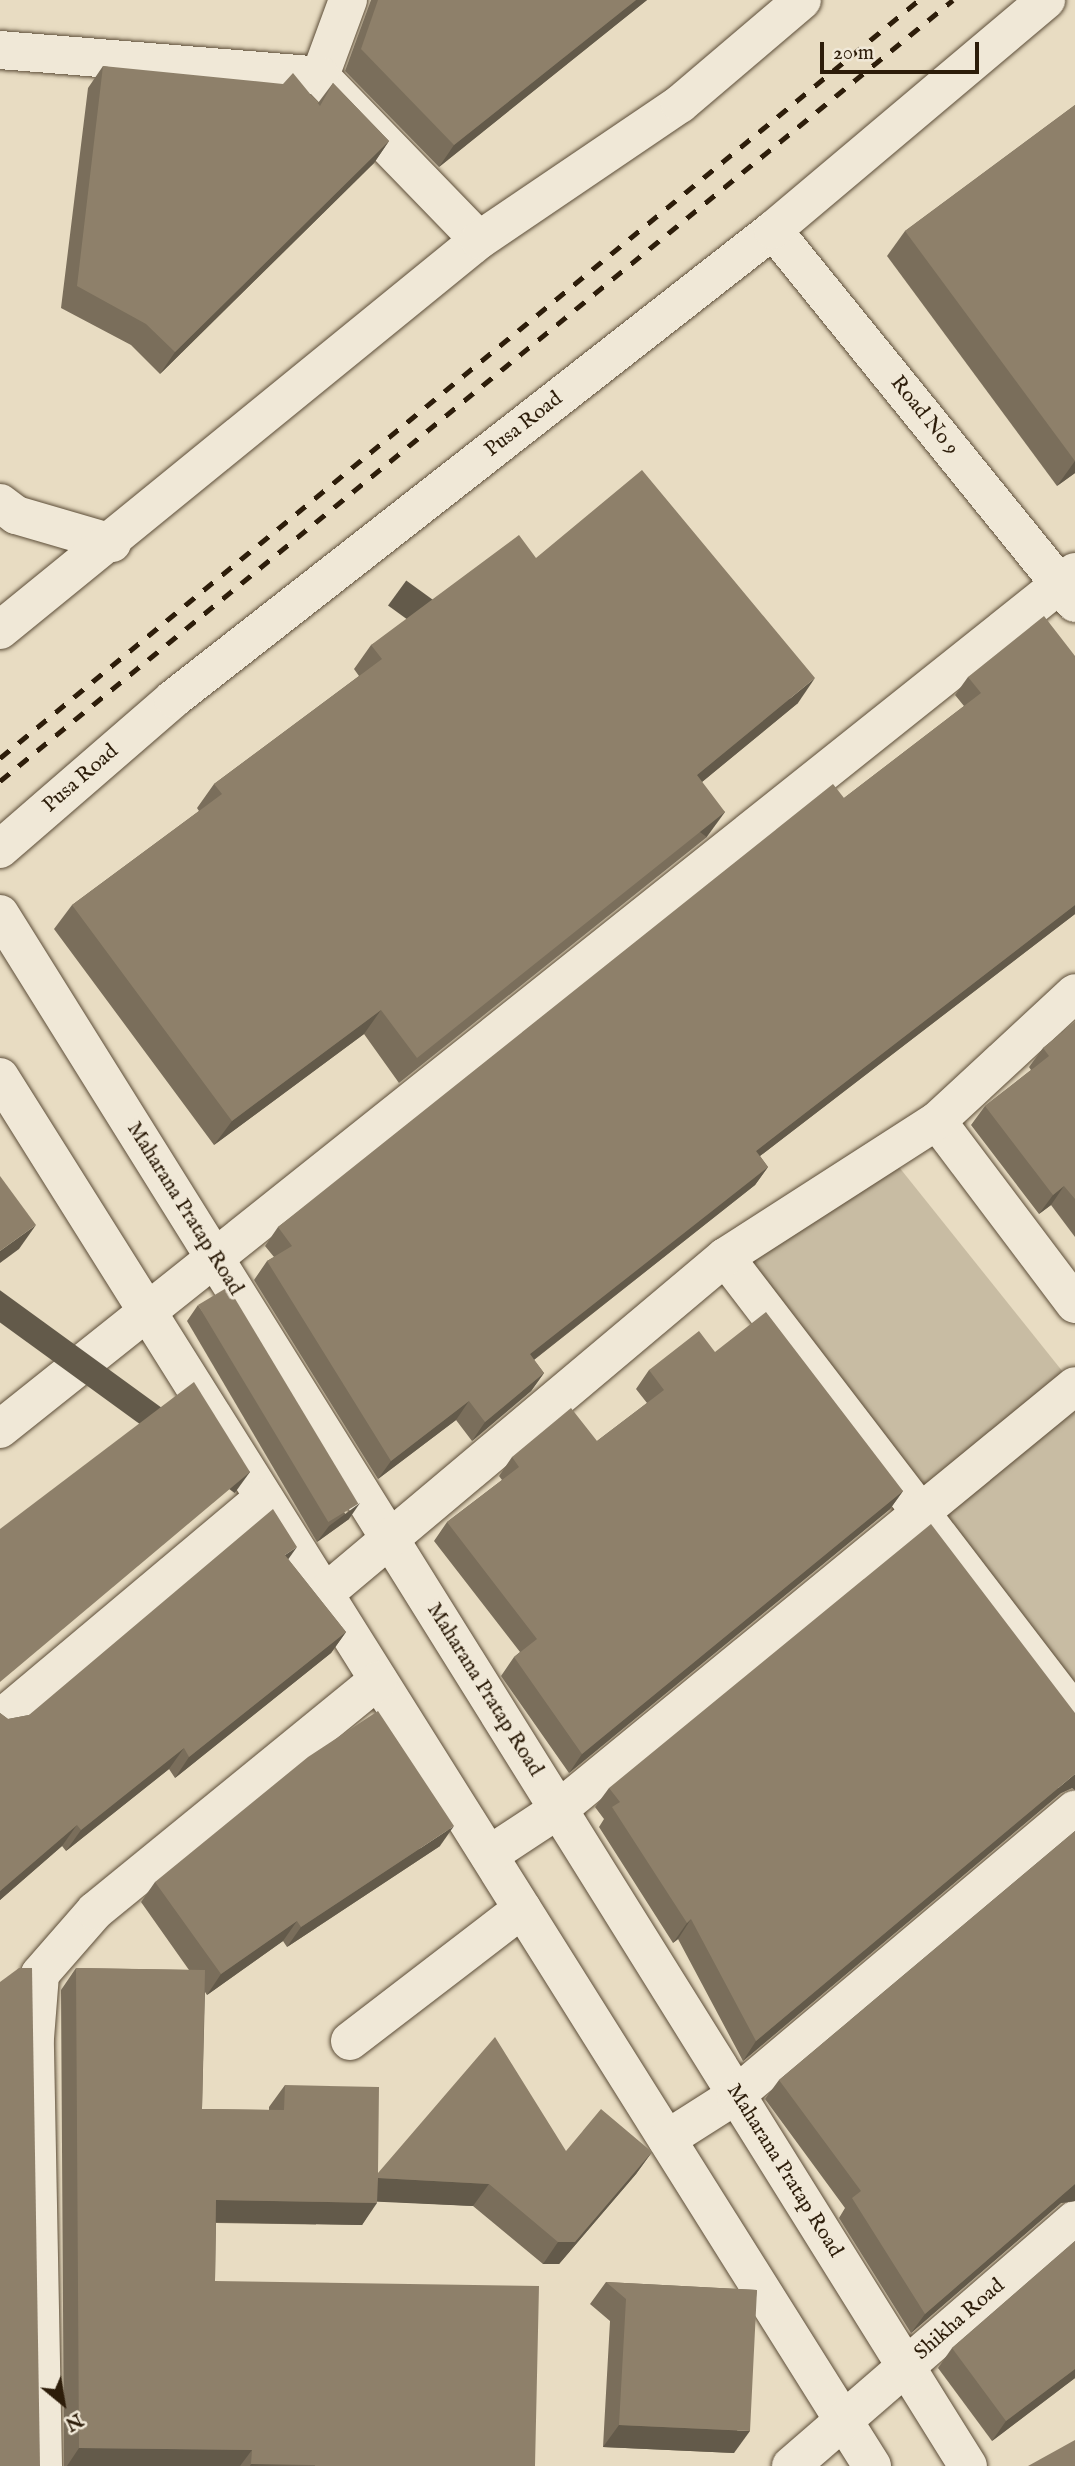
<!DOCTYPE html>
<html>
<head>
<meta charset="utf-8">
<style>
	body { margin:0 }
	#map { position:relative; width:1075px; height:2466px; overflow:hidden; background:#e8dcc2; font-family:"IM FELL English",serif }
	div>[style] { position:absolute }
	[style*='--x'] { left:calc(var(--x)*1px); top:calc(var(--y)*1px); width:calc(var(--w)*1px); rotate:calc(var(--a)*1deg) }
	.green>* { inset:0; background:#c8bca3 }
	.roads { filter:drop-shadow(0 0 2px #5c4d38) drop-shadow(0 0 2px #5c4d38) }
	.street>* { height:38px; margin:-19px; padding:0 19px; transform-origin:19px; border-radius:19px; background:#f0e8d7 }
	.secondary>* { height:38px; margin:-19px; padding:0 19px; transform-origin:19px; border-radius:19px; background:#f0e8d7 }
	.rail>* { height:5px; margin-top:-2.5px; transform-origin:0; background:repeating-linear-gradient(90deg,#2d1d0a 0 12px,transparent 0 24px) }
	.wall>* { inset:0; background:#7a6e5b }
	.shaded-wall>* { inset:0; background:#635a4a; transform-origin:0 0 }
	.building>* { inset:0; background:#8e806a; transform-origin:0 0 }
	span { translate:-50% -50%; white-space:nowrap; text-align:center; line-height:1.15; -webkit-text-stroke:7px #f0e8d7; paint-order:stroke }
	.street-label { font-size:21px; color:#2d1d0a }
	.north { position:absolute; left:28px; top:2368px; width:70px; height:70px; -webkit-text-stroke:5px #f0e8d7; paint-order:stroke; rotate:150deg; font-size:19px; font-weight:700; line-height:28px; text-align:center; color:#2d1d0a }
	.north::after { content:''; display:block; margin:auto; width:24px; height:32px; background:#2d1d0a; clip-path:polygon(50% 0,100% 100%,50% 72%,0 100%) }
	.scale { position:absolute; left:820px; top:42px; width:159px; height:32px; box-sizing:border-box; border:4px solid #2d1d0a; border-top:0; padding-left:9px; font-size:21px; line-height:24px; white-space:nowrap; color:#2d1d0a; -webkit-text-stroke:5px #f0e8d7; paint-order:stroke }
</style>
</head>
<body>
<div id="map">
	<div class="green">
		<div style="clip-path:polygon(887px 1152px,1075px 1387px,1075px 1709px,730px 1277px)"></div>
	</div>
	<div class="roads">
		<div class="street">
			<div style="--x:348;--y:0;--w:81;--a:110.2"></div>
			<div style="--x:320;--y:76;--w:228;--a:45.9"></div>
			<div style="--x:0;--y:50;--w:321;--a:4.6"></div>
			<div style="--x:0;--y:914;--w:1829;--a:58.05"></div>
			<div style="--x:0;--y:1077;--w:1640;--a:57.88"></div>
			<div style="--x:937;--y:1121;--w:229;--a:53"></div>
			<div style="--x:725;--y:1257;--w:576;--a:52.55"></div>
			<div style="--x:0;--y:1429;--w:1375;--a:-38.56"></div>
			<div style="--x:324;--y:1594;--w:524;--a:-40.04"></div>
			<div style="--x:725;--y:1257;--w:252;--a:-32.7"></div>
			<div style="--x:937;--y:1121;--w:188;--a:-42.8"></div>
			<div style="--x:0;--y:1719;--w:344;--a:-40"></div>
			<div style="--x:489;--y:1855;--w:84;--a:-33.3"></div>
			<div style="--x:559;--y:1809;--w:667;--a:-39.34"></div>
			<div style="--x:350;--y:2041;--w:217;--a:-37.5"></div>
			<div style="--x:667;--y:2139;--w:82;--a:-32.5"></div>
			<div style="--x:736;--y:2095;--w:443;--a:-40.1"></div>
			<div style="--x:43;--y:2466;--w:428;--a:-91.1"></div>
			<div style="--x:35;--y:2038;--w:64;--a:-85.5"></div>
			<div style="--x:40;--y:1974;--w:84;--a:-48.9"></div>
			<div style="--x:95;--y:1911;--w:365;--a:-39.2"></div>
		</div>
		<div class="secondary">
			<div style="--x:773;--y:230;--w:480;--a:51"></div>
			<div style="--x:0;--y:503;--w:20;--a:37"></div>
			<div style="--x:16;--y:515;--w:100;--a:16.3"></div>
			<div style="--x:0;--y:630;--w:618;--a:-39.15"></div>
			<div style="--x:479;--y:240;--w:243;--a:-34.1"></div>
			<div style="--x:680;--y:104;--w:160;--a:-40.4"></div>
			<div style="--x:0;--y:849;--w:229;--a:-40.9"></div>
			<div style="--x:173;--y:699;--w:762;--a:-38.01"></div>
			<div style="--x:773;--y:230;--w:357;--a:-40.1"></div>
			<div style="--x:791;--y:2466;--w:376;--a:-40.9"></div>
		</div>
	</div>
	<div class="rail">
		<div style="--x:0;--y:758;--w:1191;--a:-39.52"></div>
		<div style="--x:0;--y:781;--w:1232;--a:-39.34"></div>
	</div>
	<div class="wall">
		<div style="clip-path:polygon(371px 0,647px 0,439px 167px,345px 71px)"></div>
		<div style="clip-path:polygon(103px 66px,318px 103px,333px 83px,389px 141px,374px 163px,160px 374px,131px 345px,61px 308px,88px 88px)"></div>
		<div style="clip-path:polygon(1075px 105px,1075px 473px,1057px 486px,887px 256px,905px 231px)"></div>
		<div style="clip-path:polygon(536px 558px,798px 703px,702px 782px,707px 837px,399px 1083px,364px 1034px,214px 1145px,54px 929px,72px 905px,199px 811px,197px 808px,214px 784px,359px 676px,354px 669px,371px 645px)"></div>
		<div style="clip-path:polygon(1075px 656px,1075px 914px,760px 1156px,768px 1167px,755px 1185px,534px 1360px,544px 1373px,531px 1391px,472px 1441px,456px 1420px,378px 1479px,254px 1280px,267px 1261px,274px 1257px,265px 1246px,278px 1227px,844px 798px,964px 706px,955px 695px,968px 677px)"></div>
		<div style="clip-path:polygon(1075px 1022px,1075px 1237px,1051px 1205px,1039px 1214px,971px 1125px,985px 1106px,1031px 1070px,1029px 1067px,1043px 1048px)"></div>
		<div style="clip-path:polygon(198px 1305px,349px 1519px,317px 1542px,187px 1321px)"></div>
		<div style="clip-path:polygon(715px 1352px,903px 1491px,890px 1509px,569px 1773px,501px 1676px,514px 1657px,520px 1652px,434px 1541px,447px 1522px,502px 1480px,499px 1476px,512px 1457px,597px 1441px,647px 1403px,636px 1389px,649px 1370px)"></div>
		<div style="clip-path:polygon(288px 1559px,346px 1632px,331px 1653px,175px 1778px,169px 1769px,66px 1851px,62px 1846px,0 1900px,0 1713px,8px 1719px,29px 1715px)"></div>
		<div style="clip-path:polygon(609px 1788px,1072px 1788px,1061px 1793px,743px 2061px,678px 1939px,673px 1943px,599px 1827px,604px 1819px,595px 1807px)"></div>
		<div style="clip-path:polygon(1075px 1831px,1075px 2201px,1061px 2203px,911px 2333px,839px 2218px,845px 2208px,765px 2099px,779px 2080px)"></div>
		<div style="clip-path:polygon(440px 1846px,287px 1947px,283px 1941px,207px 1995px,205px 1992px,202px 2109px,269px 2110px,269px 2107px,285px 2085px,378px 2173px,566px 2151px,652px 2152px,636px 2174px,559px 2264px,543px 2264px,473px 2206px,377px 2201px,362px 2225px,216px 2223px,215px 2281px,535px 2466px,64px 2466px,61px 1990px,76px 1968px,189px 1970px,141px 1902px,155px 1882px)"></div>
		<div style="clip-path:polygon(1075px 2241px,1075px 2378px,992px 2441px,938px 2368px,952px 2348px)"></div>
		<div style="clip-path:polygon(606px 2282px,757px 2290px,734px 2453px,603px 2447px,610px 2321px,590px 2304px)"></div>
	</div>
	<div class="shaded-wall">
		<div style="clip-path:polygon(636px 0,647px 0,439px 167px,454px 145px)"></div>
		<div style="clip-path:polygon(389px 141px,374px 163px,160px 374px,175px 352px)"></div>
		<div style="clip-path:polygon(1075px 461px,1075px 473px,1057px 486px)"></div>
		<div style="clip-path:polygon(815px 678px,798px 703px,680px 800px,697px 775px)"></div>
		<div style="left:725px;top:812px;width:31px;height:394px;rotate:126deg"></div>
		<div style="clip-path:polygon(1075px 905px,1075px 914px,743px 1169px,756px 1151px)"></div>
		<div style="clip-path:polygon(381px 1010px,364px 1034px,214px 1145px,232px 1121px)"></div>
		<div style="clip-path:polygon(768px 1167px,755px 1185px,517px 1373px,530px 1354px)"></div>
		<div style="clip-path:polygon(1064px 1186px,1051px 1205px,1039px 1214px,1053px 1195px)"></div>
		<div style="clip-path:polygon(36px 1225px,19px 1249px,0 1263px,0 1251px)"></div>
		<div style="clip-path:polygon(544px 1373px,531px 1391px,472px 1441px,485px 1422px)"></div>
		<div style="clip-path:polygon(469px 1401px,456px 1420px,378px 1479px,391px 1461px)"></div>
		<div style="left:250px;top:1472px;width:26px;height:326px;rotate:126deg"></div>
		<div style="clip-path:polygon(903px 1491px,890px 1509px,569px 1773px,582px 1754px)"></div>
		<div style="clip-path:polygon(360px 1503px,349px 1519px,317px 1542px,329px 1526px)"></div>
		<div style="clip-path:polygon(297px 1547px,282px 1568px,285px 1555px)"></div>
		<div style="clip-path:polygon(346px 1632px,331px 1653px,175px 1778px,189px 1757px)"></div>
		<div style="clip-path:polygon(184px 1748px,169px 1769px,66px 1851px,81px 1830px)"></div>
		<div style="clip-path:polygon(1075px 1774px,1075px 1790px,1072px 1788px,1061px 1793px,743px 2061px,756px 2041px)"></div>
		<div style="clip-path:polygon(77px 1825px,62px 1846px,0 1900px,0 1891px)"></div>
		<div style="clip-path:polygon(454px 1826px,440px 1846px,287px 1947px,301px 1927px)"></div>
		<div style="clip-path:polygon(691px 1919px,678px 1939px,673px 1943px,687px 1923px)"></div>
		<div style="clip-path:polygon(297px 1921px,283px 1941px,207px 1995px,221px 1974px)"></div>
		<div style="clip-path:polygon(652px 2152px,636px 2174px,559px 2264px,543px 2264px,558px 2242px)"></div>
		<div style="clip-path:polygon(378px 2178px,489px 2184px,473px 2206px,362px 2201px)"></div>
		<div style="clip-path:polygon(1075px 2184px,1075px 2201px,1061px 2203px,911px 2333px,925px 2314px)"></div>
		<div style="clip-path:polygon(216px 2200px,377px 2203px,362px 2225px,201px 2222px)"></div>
		<div style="clip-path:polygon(1075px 2369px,1075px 2378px,992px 2441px,1006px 2421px)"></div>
		<div style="clip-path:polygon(619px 2425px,750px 2431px,734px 2453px,603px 2447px)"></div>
		<div style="clip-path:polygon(79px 2448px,252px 2450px,240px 2466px,67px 2466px)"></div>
		<div style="clip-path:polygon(251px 2464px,315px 2465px,250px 2466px)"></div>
	</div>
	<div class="building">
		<div style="clip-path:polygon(378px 0,636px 0,454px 145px,361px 49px)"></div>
		<div style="clip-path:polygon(103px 66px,283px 84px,293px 73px,320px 106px,333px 83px,389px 141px,175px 352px,146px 324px,77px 286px)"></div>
		<div style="clip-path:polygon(1075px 105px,1075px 461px,905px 231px)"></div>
		<div style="clip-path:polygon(642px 470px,815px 678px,697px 775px,725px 812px,417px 1058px,381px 1010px,232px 1121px,72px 905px,222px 794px,214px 784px,382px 659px,371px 645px,519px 535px,536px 558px)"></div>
		<div style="clip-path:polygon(1044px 616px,1075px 656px,1075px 905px,756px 1151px,768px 1167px,530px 1354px,544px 1373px,485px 1422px,469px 1401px,391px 1461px,267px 1261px,292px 1246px,278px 1227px,833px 784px,844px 798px,981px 693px,968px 677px)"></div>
		<div style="clip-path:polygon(1075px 1022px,1075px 1199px,1064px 1186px,1053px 1195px,985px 1106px,1049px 1056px,1043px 1048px)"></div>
		<div style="clip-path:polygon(0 1176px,36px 1225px,0 1251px)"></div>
		<div style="left:228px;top:1287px;width:253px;height:35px;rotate:59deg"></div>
		<div style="clip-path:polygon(766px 1312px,903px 1491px,582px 1754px,514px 1657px,537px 1639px,447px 1522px,519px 1467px,512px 1457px,571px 1408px,597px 1441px,664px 1390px,649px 1370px,699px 1331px,715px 1352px)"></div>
		<div style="clip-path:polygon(194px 1382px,250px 1472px,0 1682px,0 1529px)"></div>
		<div style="clip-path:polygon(273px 1509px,297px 1547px,285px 1555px,346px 1632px,189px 1757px,184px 1748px,81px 1830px,77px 1825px,0 1891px,0 1713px,8px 1719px,29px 1715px)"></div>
		<div style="clip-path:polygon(931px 1524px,1075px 1713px,1075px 1774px,756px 2041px,691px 1919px,687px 1923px,612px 1807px,620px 1802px,609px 1788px)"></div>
		<div style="clip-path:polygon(378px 1711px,454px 1826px,301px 1927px,297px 1921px,221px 1974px,155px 1882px,308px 1757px)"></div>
		<div style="clip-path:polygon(1075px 1831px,1075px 2184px,925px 2314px,852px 2198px,861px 2191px,779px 2080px)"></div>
		<div style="clip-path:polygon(19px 1968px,32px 1968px,40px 2466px,0 2466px,0 1982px)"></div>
		<div style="clip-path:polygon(76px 1968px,205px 1970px,202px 2109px,284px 2110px,285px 2085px,379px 2087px,378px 2173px,495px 2037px,566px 2151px,601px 2109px,652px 2152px,575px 2242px,558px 2242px,489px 2184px,378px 2178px,377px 2203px,216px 2200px,215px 2281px,539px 2286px,535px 2466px,315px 2466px,315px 2465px,251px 2464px,252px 2450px,79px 2448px)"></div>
		<div style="clip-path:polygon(1075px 2241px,1075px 2369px,1006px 2421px,952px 2348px)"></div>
		<div style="clip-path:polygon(606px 2282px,757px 2290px,750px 2431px,619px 2425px,626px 2299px)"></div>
		<div style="clip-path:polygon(1075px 2440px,1075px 2466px,1028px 2466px)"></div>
	</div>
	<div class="street-label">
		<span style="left:924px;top:416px;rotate:51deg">Road No 9</span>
		<span style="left:524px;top:425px;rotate:-38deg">Pusa Road</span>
		<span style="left:81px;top:779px;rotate:-41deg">Pusa Road</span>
		<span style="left:184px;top:1209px;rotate:58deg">Maharana Pratap Road</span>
		<span style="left:484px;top:1690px;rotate:58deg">Maharana Pratap Road</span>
		<span style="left:784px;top:2171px;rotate:58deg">Maharana Pratap Road</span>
		<span style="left:960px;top:2320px;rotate:-41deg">Shikha Road</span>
	</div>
	<div class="north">N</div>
	<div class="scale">20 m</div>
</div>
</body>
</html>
